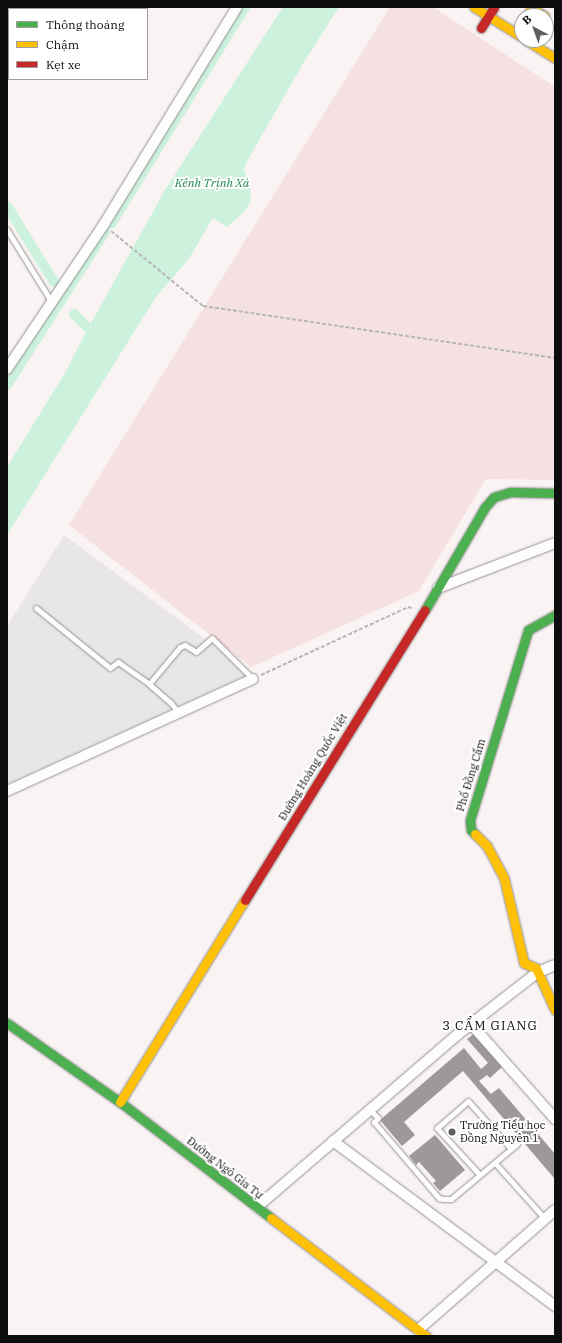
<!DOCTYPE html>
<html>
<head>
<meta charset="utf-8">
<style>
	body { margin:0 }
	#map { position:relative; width:562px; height:1343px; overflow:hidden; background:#faf3f4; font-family:"IBM Plex Serif",serif }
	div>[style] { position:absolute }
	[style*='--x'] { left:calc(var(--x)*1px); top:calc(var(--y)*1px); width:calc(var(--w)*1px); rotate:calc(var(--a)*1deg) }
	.industrial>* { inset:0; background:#e9e6ea }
	.farmland>* { inset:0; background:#f5e1e1 }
	.water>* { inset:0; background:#ccf1dd }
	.canal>* { height:10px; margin:-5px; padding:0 5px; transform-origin:5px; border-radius:5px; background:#ccf1dd }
	.building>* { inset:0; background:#9e989a }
	.path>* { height:2px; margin-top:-1px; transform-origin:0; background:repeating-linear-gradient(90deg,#b8b7b7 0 4px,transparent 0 6px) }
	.roads { filter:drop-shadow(0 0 1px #949192) drop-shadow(0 0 1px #949192) }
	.lane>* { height:5px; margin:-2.5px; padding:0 2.5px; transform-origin:2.5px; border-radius:2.5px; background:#fefdfd }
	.street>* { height:10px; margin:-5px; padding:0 5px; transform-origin:5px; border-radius:5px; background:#fefdfd }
	.fast>* { height:9px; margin:-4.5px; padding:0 4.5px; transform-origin:4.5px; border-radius:4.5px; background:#4caf50 }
	.slow>* { height:9px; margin:-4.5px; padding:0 4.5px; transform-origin:4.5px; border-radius:4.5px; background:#ffc107 }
	.jam>* { height:9px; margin:-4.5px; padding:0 4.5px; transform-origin:4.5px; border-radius:4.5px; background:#c62828 }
	.dots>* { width:11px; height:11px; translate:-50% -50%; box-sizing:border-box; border:2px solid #fff; border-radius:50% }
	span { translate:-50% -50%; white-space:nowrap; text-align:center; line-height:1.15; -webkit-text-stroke:4px #fff; paint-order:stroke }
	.street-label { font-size:11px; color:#0e0e0e }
	.poi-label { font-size:11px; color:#0e0e0e }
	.left { translate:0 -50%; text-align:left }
	.water-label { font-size:12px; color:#218658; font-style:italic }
	.quarter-label { font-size:13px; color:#0e0e0e; letter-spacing:1px }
	.frame { position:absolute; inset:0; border:8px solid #0e0e0e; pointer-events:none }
	.legend { position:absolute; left:8px; top:8px; width:140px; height:72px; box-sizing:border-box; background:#fff; border:1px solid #9f9f9f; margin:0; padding:5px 7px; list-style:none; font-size:12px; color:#0e0e0e }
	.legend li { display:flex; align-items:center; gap:8px; height:20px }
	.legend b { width:20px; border:1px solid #9f9f9f }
	.north { position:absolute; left:514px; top:8px; width:40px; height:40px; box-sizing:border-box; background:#fff; border:1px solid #9f9f9f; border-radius:50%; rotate:319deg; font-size:11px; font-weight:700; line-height:16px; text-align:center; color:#0e0e0e }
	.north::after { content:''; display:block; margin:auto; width:14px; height:18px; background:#615e5e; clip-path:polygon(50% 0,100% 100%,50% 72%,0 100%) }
</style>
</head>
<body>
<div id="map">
	<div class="industrial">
		<div style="clip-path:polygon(64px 535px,251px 673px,7px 784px,7px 626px)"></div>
	</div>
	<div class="farmland">
		<div style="clip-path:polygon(390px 7px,433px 7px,555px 87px,555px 480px,486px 479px,419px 591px,251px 667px,69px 525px)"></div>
	</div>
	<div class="water">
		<div style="clip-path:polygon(283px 7px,339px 7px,304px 62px,247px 161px,244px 170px,250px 185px,251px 201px,244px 212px,227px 227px,213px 218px,188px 260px,156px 297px,7px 535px,7px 467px,65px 373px,86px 332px,165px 190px)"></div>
	</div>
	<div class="canal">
		<div style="--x:7;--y:206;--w:89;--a:58.3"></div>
		<div style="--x:111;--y:224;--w:255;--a:-58.3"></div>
		<div style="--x:74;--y:314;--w:35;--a:44"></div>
		<div style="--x:7;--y:385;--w:182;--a:-57.4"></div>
	</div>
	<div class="building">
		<div style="clip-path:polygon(475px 1033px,503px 1066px,490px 1078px,487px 1075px,479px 1081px,491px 1094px,499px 1088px,555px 1154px,554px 1178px,463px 1071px,404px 1122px,415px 1135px,402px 1146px,380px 1120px,464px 1048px,481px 1069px,488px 1063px,467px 1039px)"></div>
		<div style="clip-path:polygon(435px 1135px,465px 1170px,440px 1191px,433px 1183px,436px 1181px,419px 1162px,416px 1165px,409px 1156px)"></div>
	</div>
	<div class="path">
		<div style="--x:111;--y:231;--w:119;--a:39.2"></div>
		<div style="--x:203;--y:306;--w:356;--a:8.4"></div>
		<div style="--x:261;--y:675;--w:162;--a:-24.8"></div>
		<div style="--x:408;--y:607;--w:4;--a:14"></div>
	</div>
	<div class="roads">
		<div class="lane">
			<div style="--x:7;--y:230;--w:84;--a:58.2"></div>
			<div style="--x:36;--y:608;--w:95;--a:39"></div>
			<div style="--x:110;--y:668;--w:10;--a:-37"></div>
			<div style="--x:118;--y:662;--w:38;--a:35"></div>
			<div style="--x:149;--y:684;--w:28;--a:41"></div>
			<div style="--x:170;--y:702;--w:14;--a:51"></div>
			<div style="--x:149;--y:684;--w:48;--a:-50"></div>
			<div style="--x:180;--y:647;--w:5;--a:-22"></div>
			<div style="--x:185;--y:645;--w:13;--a:32"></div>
			<div style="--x:196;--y:652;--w:21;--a:-41"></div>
			<div style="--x:212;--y:638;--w:58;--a:45"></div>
			<div style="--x:370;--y:1110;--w:11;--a:45"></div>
			<div style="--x:378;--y:1118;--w:6;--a:135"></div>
			<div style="--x:374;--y:1122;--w:100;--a:49.5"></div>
			<div style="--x:439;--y:1198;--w:4;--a:14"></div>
			<div style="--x:443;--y:1199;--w:8;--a:0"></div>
			<div style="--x:451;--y:1199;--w:86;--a:-39.8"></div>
			<div style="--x:495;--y:1163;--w:75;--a:48.2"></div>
			<div style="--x:480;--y:1175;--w:64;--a:-132.5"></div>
			<div style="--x:437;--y:1128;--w:41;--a:-41.1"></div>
			<div style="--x:468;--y:1101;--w:64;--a:48.1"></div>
		</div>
		<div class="street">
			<div style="--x:7;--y:369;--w:174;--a:-56.2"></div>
			<div style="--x:104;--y:224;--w:255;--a:-58.5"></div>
			<div style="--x:438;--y:588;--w:125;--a:-21"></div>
			<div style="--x:7;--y:791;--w:270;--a:-24.5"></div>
			<div style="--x:471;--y:1024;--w:127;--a:48.5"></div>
			<div style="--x:333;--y:1141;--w:277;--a:36.6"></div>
			<div style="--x:257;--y:1207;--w:264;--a:-40.7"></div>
			<div style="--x:457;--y:1035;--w:103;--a:-37.9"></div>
			<div style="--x:538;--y:972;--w:18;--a:-22"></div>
			<div style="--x:418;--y:1330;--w:182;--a:-41.2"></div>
		</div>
		<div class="fast">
			<div style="--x:425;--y:610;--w:119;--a:-59.8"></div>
			<div style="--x:485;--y:507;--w:13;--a:-48"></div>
			<div style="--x:494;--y:497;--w:17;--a:-17"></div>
			<div style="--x:510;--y:492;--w:45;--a:1.3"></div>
			<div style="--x:475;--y:834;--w:6;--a:-135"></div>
			<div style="--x:471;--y:830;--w:10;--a:-96"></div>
			<div style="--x:470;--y:820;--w:199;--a:-73"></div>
			<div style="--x:528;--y:630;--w:31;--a:-29"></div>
			<div style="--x:7;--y:1023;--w:138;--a:35"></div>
			<div style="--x:120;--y:1102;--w:190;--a:37.5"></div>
		</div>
		<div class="slow">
			<div style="--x:474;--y:7;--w:57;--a:32"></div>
			<div style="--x:530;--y:7;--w:17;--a:31"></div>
			<div style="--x:526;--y:40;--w:34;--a:32"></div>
			<div style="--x:475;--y:834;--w:17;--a:45"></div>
			<div style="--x:487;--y:846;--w:36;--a:62"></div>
			<div style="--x:504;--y:878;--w:87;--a:76.8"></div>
			<div style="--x:524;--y:963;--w:13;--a:23"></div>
			<div style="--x:536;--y:968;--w:46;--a:65.7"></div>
			<div style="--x:120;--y:1102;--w:238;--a:-58.3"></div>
			<div style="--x:271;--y:1218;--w:195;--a:37.3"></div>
		</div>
		<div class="jam">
			<div style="--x:481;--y:28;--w:25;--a:-58"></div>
			<div style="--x:245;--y:900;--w:341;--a:-58.2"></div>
		</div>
	</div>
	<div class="dots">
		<div style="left:452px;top:1132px;background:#615e5e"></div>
	</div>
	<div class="street-label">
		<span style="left:313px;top:767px;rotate:-59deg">Đường Hoàng Quốc Việt</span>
		<span style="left:471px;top:775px;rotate:-73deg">Phố Đồng Cẩm</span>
		<span style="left:225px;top:1168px;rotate:38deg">Đường Ngô Gia Tự</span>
	</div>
	<div class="poi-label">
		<span class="left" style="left:460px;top:1132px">Trường Tiểu học<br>Đồng Nguyên 1</span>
	</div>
	<div class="water-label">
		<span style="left:212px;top:183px">Kênh Trịnh Xá</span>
	</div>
	<div class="quarter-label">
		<span style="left:490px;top:1026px">3 CẨM GIANG</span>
	</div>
	<div class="frame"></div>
	<ul class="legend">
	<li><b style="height:5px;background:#4caf50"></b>Thông thoáng</li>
	<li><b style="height:5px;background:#ffc107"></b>Chậm</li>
	<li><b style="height:5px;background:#c62828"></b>Kẹt xe</li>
	</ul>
	<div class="north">B</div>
</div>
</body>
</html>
